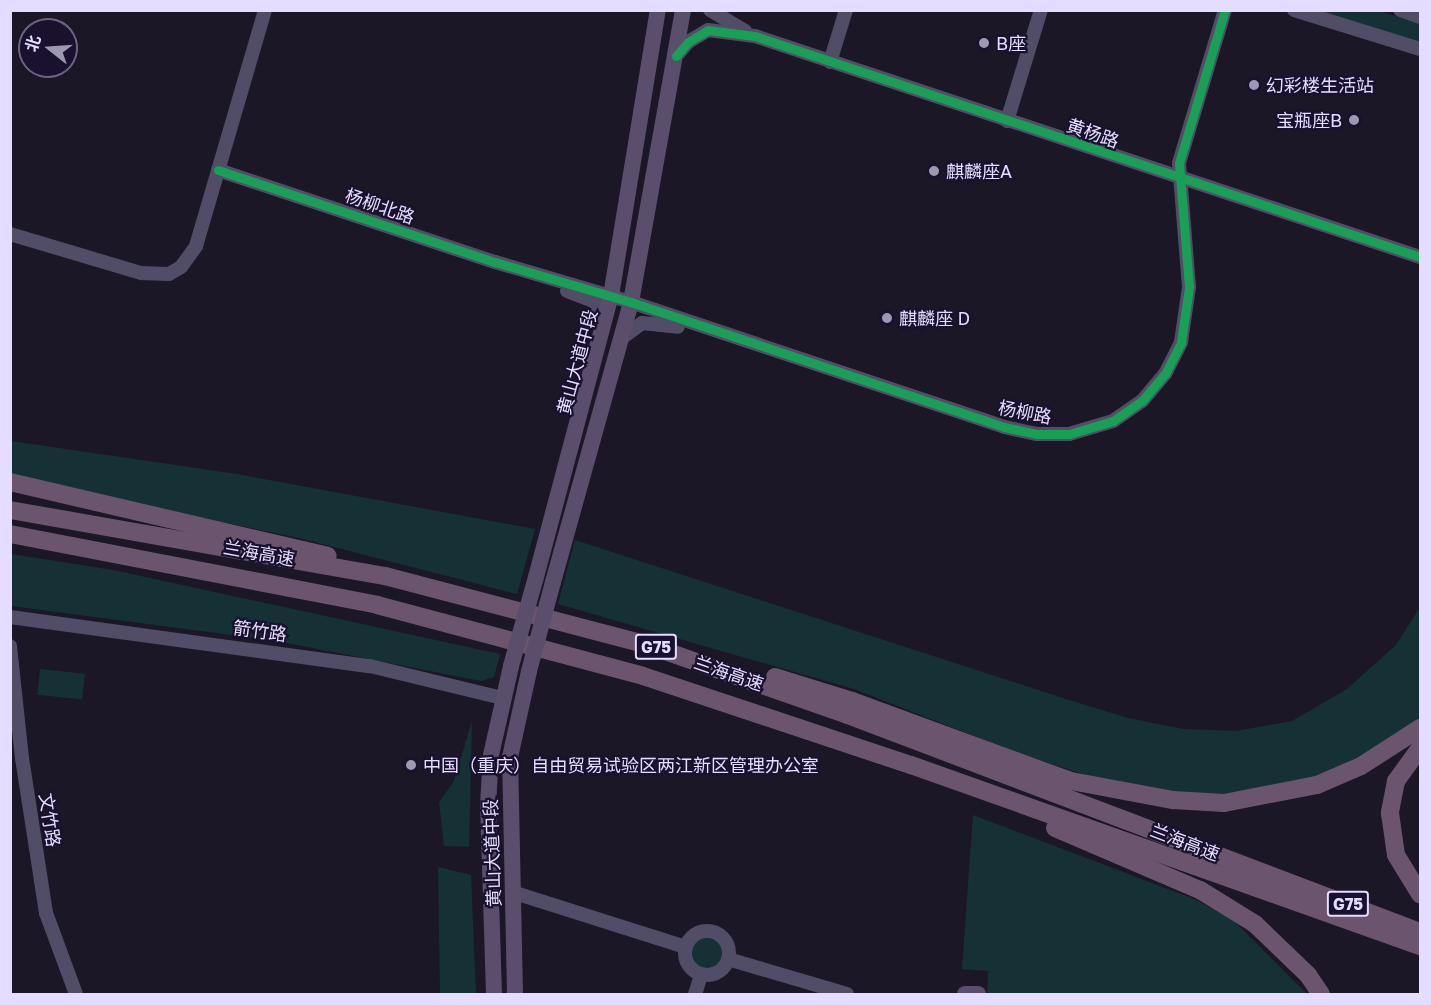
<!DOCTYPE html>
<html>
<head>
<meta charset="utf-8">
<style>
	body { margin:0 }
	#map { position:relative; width:1431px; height:1005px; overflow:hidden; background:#1c1727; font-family:"Golos Text","Noto Sans SC",sans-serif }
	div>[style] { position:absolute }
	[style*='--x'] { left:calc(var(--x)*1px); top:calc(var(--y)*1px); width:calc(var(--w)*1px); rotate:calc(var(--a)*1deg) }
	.green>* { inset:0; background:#153135; transform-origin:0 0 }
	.round { border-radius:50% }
	.minor>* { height:14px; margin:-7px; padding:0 7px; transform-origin:7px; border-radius:7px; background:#514d67 }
	.minor>.ring { margin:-7px; padding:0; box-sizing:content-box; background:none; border:14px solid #514d67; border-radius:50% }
	.major>* { height:16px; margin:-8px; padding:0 8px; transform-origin:8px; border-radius:8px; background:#5b4d6c }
	.highway>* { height:18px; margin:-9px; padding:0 9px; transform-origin:9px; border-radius:9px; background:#6b546d }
	.major-bridge>* { height:16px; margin:-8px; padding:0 8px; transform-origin:8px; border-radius:8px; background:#5b4d6c }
	.cycleway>* { height:9px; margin:-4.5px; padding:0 4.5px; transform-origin:4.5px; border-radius:4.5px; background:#1a9f57 }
	.dots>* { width:16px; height:16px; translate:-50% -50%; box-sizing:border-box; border:3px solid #19112d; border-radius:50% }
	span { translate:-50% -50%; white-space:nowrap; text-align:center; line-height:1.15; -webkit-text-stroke:4.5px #19112d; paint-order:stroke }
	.shield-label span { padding:2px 4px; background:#19112d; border:2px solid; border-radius:4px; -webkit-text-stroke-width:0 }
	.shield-label { font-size:16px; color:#e5ddff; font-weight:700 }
	.poi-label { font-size:18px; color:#e5ddff }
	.left { translate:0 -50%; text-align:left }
	.right { translate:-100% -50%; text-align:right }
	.street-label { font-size:18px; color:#e5ddff }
	.frame { position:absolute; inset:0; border:12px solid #e5ddff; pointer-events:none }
	.north { position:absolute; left:18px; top:18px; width:60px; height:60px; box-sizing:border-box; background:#19112d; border:2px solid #6b6381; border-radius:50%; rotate:287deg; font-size:16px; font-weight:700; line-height:24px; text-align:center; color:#e5ddff }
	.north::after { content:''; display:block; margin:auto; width:21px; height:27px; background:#9f98b3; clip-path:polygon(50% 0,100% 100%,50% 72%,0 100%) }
</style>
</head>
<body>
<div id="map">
	<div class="green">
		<div style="clip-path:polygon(1314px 11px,1378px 11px,1420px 23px,1420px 43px)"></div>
		<div style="clip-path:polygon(11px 441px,237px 474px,535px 529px,517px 594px,299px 538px,11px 478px)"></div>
		<div style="clip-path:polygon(575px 540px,1069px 700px,1128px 718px,1183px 729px,1236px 731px,1292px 721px,1347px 689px,1396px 645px,1420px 607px,1420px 719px,1394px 740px,1309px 781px,1223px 795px,1173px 793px,1120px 786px,1018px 753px,854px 689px,558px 604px)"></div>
		<div style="clip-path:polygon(11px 554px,113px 570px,500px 654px,494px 677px,481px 681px,277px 641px,11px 606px)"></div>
		<div style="left:40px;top:669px;width:45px;height:26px;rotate:6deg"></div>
		<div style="clip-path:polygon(472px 721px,469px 847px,444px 846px,439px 802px,454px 781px)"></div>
		<div style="clip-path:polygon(973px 815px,1194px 899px,1232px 919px,1307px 994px,987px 994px,988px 971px,962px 969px)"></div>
		<div style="clip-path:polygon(438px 867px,471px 875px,476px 994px,440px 994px)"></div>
		<div class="round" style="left:691px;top:938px;width:32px;height:32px"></div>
	</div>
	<div class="minor">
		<div style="--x:710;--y:10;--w:41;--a:31"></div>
		<div style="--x:1294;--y:10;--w:132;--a:17.2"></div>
		<div style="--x:1400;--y:10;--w:21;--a:19"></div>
		<div style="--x:676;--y:56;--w:18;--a:-49"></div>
		<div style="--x:688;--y:42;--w:23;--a:-31"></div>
		<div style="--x:708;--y:30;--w:47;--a:7.3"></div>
		<div style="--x:755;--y:36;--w:701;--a:18.38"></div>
		<div style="--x:830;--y:62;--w:54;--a:-72.9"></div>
		<div style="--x:1007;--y:121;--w:116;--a:-73"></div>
		<div style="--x:218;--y:170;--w:292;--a:18.4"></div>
		<div style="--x:495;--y:262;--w:142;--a:16.4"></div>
		<div style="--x:631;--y:302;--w:393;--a:18.5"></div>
		<div style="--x:1004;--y:427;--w:34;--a:12"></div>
		<div style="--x:1037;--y:434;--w:32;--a:0"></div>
		<div style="--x:1069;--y:434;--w:46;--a:-16.5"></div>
		<div style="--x:1113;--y:421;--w:35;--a:-35"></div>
		<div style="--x:1142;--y:401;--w:35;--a:-50"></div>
		<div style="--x:1165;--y:374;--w:36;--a:-63"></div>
		<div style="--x:1181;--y:342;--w:56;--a:-81.7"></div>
		<div style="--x:1189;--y:287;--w:124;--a:-94.6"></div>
		<div style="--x:1179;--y:163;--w:160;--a:-73.3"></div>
		<div style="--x:10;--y:234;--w:137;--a:16.6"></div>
		<div style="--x:141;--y:273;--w:28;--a:2"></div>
		<div style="--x:169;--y:274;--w:14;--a:-30"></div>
		<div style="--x:181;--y:267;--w:26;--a:-54"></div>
		<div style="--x:196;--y:246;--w:246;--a:-73.7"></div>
		<div style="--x:567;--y:291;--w:30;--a:21"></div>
		<div style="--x:595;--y:302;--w:22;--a:66"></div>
		<div style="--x:623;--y:337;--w:24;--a:-36"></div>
		<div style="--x:642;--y:323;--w:36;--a:6"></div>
		<div style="--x:10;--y:617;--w:363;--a:7.8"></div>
		<div style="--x:370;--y:666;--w:136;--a:13.6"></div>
		<div style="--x:10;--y:646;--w:113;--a:83.9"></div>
		<div style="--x:22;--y:758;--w:157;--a:81.2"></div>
		<div style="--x:46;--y:913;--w:86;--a:69.7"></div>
		<div style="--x:512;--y:892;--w:182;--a:17.6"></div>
		<div class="ring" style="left:685px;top:931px;width:30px;height:30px"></div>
		<div style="--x:728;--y:959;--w:124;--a:16.4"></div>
		<div style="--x:695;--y:994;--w:20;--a:-72"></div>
	</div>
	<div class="major">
		<div style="--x:536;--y:577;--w:291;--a:-75.1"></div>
		<div style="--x:611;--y:296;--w:290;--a:-80.7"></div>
		<div style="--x:553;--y:582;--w:291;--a:-74.4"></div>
		<div style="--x:631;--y:302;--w:297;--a:-79.9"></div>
		<div style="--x:494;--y:994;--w:189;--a:-91.8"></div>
		<div style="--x:488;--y:805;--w:50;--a:-86.6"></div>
		<div style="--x:491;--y:755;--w:91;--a:-77.3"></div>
		<div style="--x:515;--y:994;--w:237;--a:-91.2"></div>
		<div style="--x:510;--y:757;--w:88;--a:-77.5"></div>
		<div style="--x:965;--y:994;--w:13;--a:0"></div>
	</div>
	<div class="highway">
		<div style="--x:10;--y:482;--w:326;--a:13.1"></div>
		<div style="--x:10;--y:510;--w:381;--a:10"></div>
		<div style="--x:385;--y:576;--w:269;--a:14.7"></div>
		<div style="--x:645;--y:644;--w:215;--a:19.3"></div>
		<div style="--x:848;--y:715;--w:612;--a:20.78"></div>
		<div style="--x:10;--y:534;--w:374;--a:10.9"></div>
		<div style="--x:377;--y:605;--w:275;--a:14.9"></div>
		<div style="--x:643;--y:676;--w:282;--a:18.4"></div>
		<div style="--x:911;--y:765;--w:540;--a:19.58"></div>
		<div style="--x:775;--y:677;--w:81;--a:17.3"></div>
		<div style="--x:852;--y:701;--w:233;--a:20.1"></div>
		<div style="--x:1071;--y:781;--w:104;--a:10.6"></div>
		<div style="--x:1173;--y:800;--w:51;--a:3.4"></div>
		<div style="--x:1224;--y:803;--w:95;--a:-11"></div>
		<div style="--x:1317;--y:785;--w:48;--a:-23.4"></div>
		<div style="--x:1361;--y:766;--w:70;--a:-32.8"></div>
		<div style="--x:1420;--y:748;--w:41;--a:126"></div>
		<div style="--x:1396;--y:781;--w:33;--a:101"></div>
		<div style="--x:1390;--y:813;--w:42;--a:81.9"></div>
		<div style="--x:1396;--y:855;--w:46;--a:58.4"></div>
		<div style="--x:1055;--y:828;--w:158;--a:23.2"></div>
		<div style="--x:1200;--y:890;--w:65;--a:31.7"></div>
		<div style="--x:1255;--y:924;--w:74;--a:43.9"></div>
		<div style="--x:1308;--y:975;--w:23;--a:56"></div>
	</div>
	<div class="major-bridge">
		<div style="--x:511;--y:666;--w:92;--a:-74.3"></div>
		<div style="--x:529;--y:671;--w:92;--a:-74.9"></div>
	</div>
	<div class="cycleway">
		<div style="--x:676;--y:56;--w:18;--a:-49"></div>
		<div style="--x:688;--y:42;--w:23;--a:-31"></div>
		<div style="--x:708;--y:30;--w:47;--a:7.3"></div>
		<div style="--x:755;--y:36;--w:701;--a:18.38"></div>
		<div style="--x:218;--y:170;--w:292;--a:18.4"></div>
		<div style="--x:495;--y:262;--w:142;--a:16.4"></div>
		<div style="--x:631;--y:302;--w:393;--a:18.5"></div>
		<div style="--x:1004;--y:427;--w:34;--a:12"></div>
		<div style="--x:1037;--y:434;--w:32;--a:0"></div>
		<div style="--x:1069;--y:434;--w:46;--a:-16.5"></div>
		<div style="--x:1113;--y:421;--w:35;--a:-35"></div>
		<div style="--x:1142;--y:401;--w:35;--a:-50"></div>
		<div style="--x:1165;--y:374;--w:36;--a:-63"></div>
		<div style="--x:1181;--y:342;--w:56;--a:-81.7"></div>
		<div style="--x:1189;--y:287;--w:124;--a:-94.6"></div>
		<div style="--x:1179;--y:163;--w:160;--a:-73.3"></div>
	</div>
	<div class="dots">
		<div style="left:984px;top:43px;background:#9f98b3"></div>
		<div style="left:1254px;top:85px;background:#9f98b3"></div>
		<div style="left:1354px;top:120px;background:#9f98b3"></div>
		<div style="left:934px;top:171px;background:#9f98b3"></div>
		<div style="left:887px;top:318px;background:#9f98b3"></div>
		<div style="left:411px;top:765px;background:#9f98b3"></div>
	</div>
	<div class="shield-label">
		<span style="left:656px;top:647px">G75</span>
		<span style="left:1348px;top:904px">G75</span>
	</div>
	<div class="poi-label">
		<span class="left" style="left:996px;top:43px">B座</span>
		<span class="left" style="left:1266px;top:85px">幻彩楼生活站</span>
		<span class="right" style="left:1342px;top:120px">宝瓶座B</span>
		<span class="left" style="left:946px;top:171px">麒麟座A</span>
		<span class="left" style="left:899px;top:318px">麒麟座 D</span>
		<span class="left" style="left:423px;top:765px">中国（重庆）自由贸易试验区两江新区管理办公室</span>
	</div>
	<div class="street-label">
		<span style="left:1093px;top:133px;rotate:19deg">黄杨路</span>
		<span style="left:380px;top:206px;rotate:19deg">杨柳北路</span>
		<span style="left:577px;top:362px;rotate:-75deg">黄山大道中段</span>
		<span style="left:1025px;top:412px;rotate:11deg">杨柳路</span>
		<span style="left:259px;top:553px;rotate:10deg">兰海高速</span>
		<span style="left:260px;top:631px;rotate:8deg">箭竹路</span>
		<span style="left:729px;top:673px;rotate:19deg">兰海高速</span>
		<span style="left:50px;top:820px;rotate:81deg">文竹路</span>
		<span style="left:1185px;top:842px;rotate:21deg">兰海高速</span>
		<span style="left:492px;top:853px;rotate:-92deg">黄山大道中段</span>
	</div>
	<div class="frame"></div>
	<div class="north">北</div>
</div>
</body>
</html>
